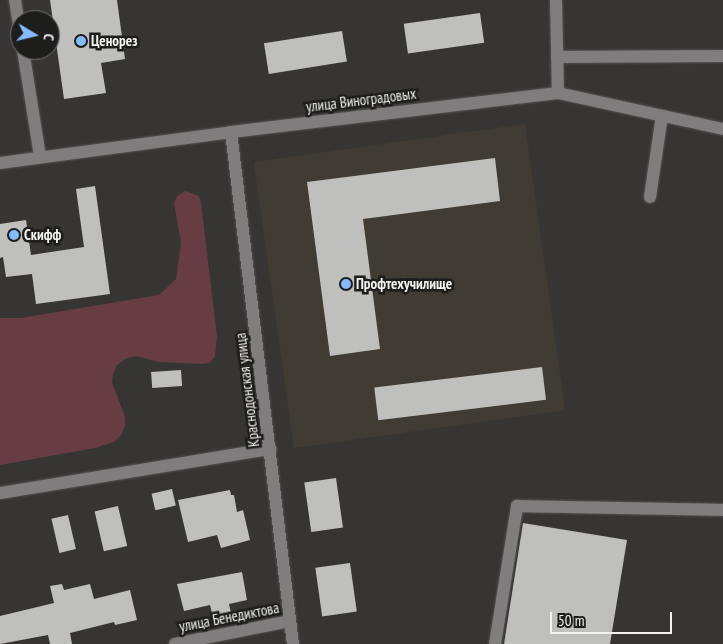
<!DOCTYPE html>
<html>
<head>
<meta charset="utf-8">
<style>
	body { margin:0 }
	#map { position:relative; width:723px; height:644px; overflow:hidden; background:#363533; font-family:"PT Sans Narrow",sans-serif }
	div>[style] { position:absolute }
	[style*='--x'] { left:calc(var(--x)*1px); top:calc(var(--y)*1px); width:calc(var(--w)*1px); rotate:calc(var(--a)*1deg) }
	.built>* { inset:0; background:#403b33; transform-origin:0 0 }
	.green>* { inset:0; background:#673c43 }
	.building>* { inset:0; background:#bfc0bd; transform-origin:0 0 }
	.roads { filter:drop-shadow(0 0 1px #545351) drop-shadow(0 0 1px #545351) }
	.minor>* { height:12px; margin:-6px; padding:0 6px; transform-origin:6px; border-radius:6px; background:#7f7d7d }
	.dots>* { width:14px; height:14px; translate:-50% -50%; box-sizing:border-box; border:2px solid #1d1d1c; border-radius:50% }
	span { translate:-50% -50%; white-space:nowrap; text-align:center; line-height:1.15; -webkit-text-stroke:5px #1d1d1c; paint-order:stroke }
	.poi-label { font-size:15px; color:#f3f2f0; font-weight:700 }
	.left { translate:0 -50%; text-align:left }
	.street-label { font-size:15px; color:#f3f2f0 }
	.north { position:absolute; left:10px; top:10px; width:50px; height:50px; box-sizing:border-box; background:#1d1d1c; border:1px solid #737271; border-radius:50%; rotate:99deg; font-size:14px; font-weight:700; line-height:20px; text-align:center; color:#f3f2f0 }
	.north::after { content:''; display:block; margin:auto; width:18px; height:22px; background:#85bbfb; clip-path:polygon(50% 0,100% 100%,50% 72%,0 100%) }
	.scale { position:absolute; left:550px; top:612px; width:122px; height:22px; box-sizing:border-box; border:2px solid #f3f2f0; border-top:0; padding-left:6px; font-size:15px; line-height:18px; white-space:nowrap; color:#f3f2f0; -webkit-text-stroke:4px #1d1d1c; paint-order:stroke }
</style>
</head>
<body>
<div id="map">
	<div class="built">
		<div style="left:525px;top:124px;width:289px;height:274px;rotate:82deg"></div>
	</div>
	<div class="green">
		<div style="clip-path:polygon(185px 191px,199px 196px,201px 203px,217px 336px,215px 357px,209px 363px,202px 364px,159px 362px,136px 356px,125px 359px,116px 366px,113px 375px,112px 382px,125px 417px,125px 426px,121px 435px,114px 442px,95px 448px,0 465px,0 318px,21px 318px,159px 295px,176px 279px,181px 243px,174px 203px,177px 196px)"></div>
	</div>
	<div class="building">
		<div style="clip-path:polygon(50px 0,117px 0,125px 59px,101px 63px,106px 93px,64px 99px)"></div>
		<div style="left:480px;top:13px;width:30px;height:77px;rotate:82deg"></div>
		<div style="left:342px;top:31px;width:31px;height:79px;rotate:81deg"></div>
		<div style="clip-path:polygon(495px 158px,500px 201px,363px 219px,380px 349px,330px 356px,307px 182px)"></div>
		<div style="clip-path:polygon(95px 186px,110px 294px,36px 304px,32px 274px,6px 277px,3px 257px,0 258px,0 224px,26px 220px,31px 255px,84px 247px,76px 189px)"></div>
		<div style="left:542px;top:367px;width:33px;height:169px;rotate:83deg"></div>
		<div style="left:181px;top:370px;width:16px;height:30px;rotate:86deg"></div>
		<div style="left:336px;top:478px;width:50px;height:32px;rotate:82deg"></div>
		<div style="left:172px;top:489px;width:17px;height:21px;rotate:77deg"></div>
		<div style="clip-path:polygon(230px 490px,231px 495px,234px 495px,237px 512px,243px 510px,250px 540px,221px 548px,217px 535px,188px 542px,178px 500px)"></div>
		<div style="left:118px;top:506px;width:41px;height:24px;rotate:77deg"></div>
		<div style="left:68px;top:515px;width:35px;height:17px;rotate:77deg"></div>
		<div style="clip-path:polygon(523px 523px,627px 540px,610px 644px,504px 644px)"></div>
		<div style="left:350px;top:563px;width:49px;height:35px;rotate:82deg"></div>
		<div style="clip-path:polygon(242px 572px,247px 600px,229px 604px,231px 613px,213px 617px,210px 605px,184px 611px,177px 584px)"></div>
		<div style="clip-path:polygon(62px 584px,64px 590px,90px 584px,94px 599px,130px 590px,137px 620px,115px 625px,114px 622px,70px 633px,72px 644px,50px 644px,48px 635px,0 644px,0 616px,54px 603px,50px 586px)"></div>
	</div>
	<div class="roads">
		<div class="minor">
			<div style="--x:15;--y:0;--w:32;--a:81"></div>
			<div style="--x:556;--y:0;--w:93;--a:88.8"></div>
			<div style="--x:23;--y:50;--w:107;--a:80.9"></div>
			<div style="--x:557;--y:57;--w:166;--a:-0.3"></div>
			<div style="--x:231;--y:132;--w:516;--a:83.1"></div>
			<div style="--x:0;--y:163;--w:233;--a:-7.6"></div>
			<div style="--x:231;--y:132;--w:329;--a:-6.8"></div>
			<div style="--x:558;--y:93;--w:169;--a:12.3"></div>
			<div style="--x:650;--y:197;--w:82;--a:-81.6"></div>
			<div style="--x:0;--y:493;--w:274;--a:-9.3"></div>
			<div style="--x:175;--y:644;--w:117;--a:-11.3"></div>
			<div style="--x:495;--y:644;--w:140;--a:-80.9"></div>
			<div style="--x:517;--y:506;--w:206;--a:1.1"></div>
		</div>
	</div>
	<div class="dots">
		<div style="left:81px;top:41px;background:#85bbfb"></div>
		<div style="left:14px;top:235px;background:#85bbfb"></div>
		<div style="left:346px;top:284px;background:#85bbfb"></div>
	</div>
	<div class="poi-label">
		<span class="left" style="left:91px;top:41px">Ценорез</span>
		<span class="left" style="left:24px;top:235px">Скифф</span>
		<span class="left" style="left:356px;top:284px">Профтехучилище</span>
	</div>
	<div class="street-label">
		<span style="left:361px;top:100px;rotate:-7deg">улица Виноградовых</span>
		<span style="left:247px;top:390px;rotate:-97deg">Краснодонская улица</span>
		<span style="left:229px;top:617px;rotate:-11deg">улица Бенедиктова</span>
	</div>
	<div class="north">С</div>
	<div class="scale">50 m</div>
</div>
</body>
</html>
